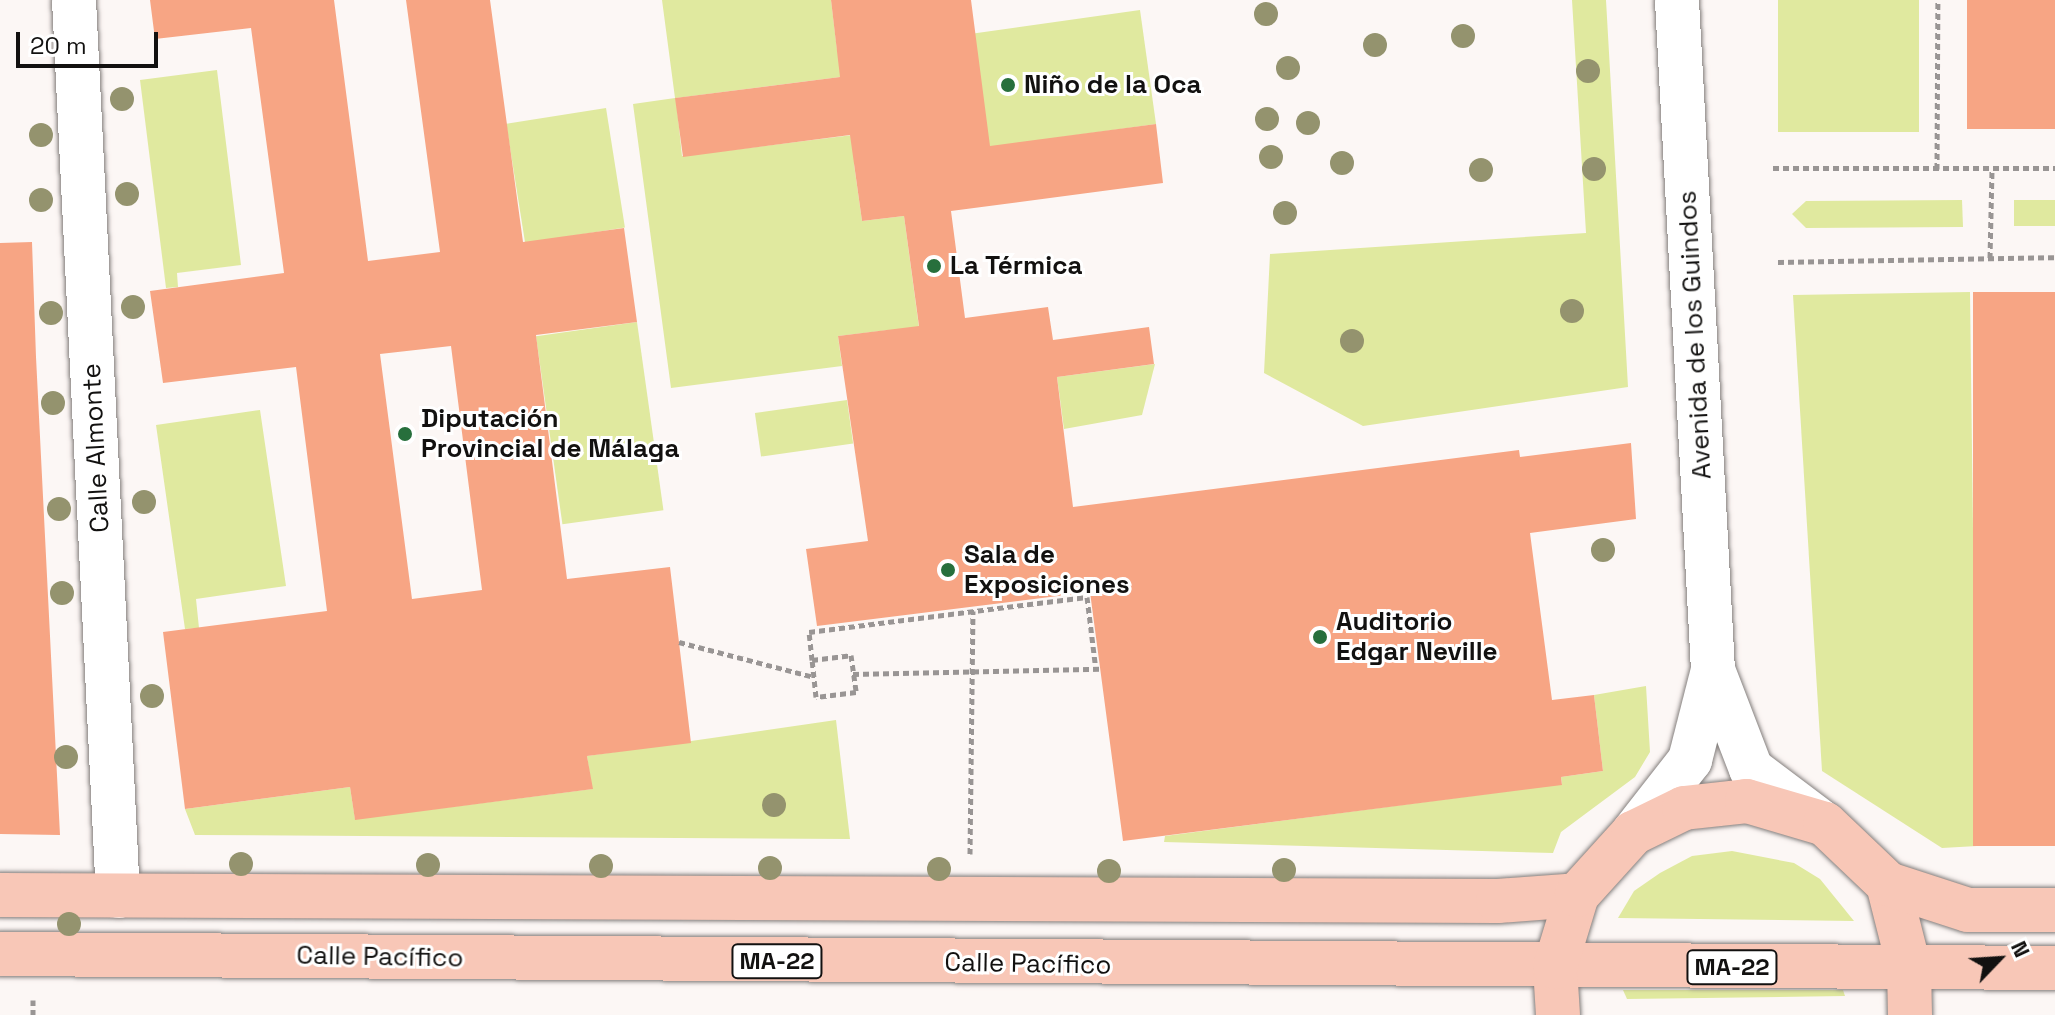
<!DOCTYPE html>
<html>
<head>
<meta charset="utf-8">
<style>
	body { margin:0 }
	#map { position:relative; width:2055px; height:1015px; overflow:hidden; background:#fcf7f5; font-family:"Space Grotesk",sans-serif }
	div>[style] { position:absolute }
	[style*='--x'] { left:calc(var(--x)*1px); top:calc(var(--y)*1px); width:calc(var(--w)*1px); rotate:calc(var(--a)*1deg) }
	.green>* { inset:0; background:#e0e99f; transform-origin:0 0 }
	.building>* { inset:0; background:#f7a584; transform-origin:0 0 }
	.path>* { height:5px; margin-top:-2.5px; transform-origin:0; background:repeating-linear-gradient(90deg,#999594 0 6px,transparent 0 10px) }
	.roads { filter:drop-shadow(0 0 2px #847f7d) drop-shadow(0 0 2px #847f7d) }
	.street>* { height:44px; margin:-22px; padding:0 22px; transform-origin:22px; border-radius:22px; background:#fff }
	.secondary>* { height:44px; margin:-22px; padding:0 22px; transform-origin:22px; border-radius:22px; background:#fff }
	.primary>* { height:44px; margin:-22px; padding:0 22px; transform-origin:22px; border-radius:22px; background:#f8c7b7 }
	.trees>* { width:24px; height:24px; margin:-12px; border-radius:50%; background:#94936e }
	.dots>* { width:22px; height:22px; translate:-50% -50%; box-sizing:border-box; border:4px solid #fff; border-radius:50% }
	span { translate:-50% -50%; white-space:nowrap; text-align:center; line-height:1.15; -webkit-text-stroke:6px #fff; paint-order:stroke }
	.shield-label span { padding:2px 6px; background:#fff; border:2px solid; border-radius:6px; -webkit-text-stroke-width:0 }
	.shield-label { font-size:24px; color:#121110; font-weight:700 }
	.poi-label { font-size:26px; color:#121110; font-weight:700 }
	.left { translate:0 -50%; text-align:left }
	.street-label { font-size:26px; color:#121110 }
	.north { position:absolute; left:1959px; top:919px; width:80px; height:80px; -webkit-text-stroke:6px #fff; paint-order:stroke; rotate:65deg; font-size:22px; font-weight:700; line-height:32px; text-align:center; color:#121110 }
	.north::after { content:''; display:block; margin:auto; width:28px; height:36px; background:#121110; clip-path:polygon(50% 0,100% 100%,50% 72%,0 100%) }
	.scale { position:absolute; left:16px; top:32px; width:142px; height:36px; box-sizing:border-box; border:4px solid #121110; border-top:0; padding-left:10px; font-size:24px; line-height:28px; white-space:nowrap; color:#121110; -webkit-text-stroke:6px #fff; paint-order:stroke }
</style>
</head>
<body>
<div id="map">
	<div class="green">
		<div style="clip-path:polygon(662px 0,831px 0,837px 50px,887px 71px,676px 98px,682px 156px,893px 130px,854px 164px,862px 221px,904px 216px,923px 357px,889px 330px,838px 336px,842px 366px,671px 388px,633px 104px,675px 98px)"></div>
		<div style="clip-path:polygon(1572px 0,1606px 0,1628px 387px,1363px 426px,1264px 373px,1270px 254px,1586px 233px)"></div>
		<div style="left:1778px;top:0;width:141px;height:132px"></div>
		<div style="left:1140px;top:10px;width:115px;height:213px;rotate:82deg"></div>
		<div style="clip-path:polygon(217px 70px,241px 265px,177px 273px,178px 287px,166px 288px,140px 80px)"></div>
		<div style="left:606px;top:108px;width:121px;height:101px;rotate:81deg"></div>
		<div style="clip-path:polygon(1962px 200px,1963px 227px,1806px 228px,1792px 214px,1806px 201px)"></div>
		<div style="left:2055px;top:200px;width:26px;height:41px;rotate:90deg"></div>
		<div style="clip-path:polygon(1970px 292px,1977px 846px,1942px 848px,1822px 771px,1793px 295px)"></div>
		<div style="left:637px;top:322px;width:190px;height:102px;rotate:82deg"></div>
		<div style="clip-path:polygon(1155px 364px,1142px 415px,1064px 429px,1057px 377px)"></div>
		<div style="left:847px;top:400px;width:44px;height:93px;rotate:82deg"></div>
		<div style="clip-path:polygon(260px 410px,286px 586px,196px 599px,199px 628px,185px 629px,156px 425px)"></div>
		<div style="clip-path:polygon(1646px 686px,1650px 752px,1635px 777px,1561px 832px,1553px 853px,1164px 842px,1165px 836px,1562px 784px,1561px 777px,1603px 771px,1594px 695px)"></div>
		<div style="clip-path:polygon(836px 720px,850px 839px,195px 835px,185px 809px,350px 787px,355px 819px,592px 789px,587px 756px)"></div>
		<div style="clip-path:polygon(1732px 851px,1794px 863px,1820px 879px,1854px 921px,1618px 918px,1634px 891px,1660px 873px,1692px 856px)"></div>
		<div style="clip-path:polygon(1623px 990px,1843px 990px,1845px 996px,1627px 999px)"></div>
	</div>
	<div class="building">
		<div style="clip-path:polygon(evenodd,150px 0,334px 0,368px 261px,440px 252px,406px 0,490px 0,523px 242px,624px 228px,637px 322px,536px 335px,567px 579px,670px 567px,691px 743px,587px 756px,593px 789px,355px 820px,350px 787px,185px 809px,163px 632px,327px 611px,296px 367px,163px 383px,150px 291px,284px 273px,251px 28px,155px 39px,150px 0,451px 346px,482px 590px,412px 599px,380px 354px,451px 346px)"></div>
		<div style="clip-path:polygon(831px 0,971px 0,990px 146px,1156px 124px,1163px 183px,951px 211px,965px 318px,1048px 307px,1053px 340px,1149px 327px,1154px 364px,1057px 377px,1073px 507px,1519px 450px,1520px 457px,1631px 443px,1636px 519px,1530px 533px,1552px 700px,1594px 695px,1603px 771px,1561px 777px,1562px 785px,1123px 841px,1090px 592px,817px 626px,806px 549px,868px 541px,838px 336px,919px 326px,904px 216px,862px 221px,850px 135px,683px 157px,675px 98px,840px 77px)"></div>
		<div style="left:1967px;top:0;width:88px;height:129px"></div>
		<div style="clip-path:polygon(32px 242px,36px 357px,60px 835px,0 834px,0 243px)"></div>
		<div style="left:2055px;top:292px;width:554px;height:82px;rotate:90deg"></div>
	</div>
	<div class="path">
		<div style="--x:1773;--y:168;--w:282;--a:0"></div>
		<div style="--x:1937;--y:169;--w:169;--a:-89.7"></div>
		<div style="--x:1990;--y:258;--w:89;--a:-88.7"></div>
		<div style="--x:1778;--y:262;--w:277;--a:-1"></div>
		<div style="--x:679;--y:642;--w:139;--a:14.5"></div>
		<div style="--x:851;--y:655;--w:37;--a:82"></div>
		<div style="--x:856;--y:692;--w:40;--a:172.9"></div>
		<div style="--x:816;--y:697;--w:37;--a:-96"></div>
		<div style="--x:812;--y:660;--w:39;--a:-7"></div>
		<div style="--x:812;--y:660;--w:28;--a:-96"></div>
		<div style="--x:809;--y:632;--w:280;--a:-7.2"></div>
		<div style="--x:1087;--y:597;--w:74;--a:83"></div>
		<div style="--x:853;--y:674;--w:247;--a:-1.2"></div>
		<div style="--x:970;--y:854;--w:243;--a:-89.3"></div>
		<div style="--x:33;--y:1015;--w:15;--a:-90"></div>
	</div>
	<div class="roads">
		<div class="street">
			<div style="--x:74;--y:0;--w:897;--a:87.19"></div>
		</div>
		<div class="secondary">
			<div style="--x:1713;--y:670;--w:106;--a:69"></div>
			<div style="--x:1751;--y:769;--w:86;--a:37"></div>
			<div style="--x:1633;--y:833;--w:93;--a:-52"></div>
			<div style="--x:1690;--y:760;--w:93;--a:-75.7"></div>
			<div style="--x:1713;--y:670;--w:671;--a:-93.08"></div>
		</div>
		<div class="primary">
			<div style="--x:1888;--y:884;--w:86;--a:75.8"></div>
			<div style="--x:1909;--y:967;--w:48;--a:88.8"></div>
			<div style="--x:0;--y:895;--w:1498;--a:0.23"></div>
			<div style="--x:1498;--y:901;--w:79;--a:-4.3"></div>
			<div style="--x:0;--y:954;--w:2055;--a:0.39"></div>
			<div style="--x:1558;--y:1015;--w:48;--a:-93.6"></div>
			<div style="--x:1555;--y:967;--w:75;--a:-73"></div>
			<div style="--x:1577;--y:895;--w:84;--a:-47.9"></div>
			<div style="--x:1633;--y:833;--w:57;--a:-26.1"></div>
			<div style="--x:1684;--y:808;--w:63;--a:-6.3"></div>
			<div style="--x:1747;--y:801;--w:81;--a:16.4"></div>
			<div style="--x:1825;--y:824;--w:87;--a:43.6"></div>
			<div style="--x:1888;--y:884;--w:84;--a:18"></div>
			<div style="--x:1968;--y:910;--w:87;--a:0"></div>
		</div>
	</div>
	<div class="trees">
		<div style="left:1266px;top:14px"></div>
		<div style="left:1463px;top:36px"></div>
		<div style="left:1375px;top:45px"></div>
		<div style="left:1288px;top:68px"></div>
		<div style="left:1588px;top:71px"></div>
		<div style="left:122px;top:99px"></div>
		<div style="left:1267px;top:119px"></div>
		<div style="left:1308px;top:123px"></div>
		<div style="left:41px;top:135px"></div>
		<div style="left:1271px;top:157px"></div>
		<div style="left:1342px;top:163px"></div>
		<div style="left:1594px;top:169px"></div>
		<div style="left:1481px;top:170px"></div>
		<div style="left:127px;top:194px"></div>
		<div style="left:41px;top:200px"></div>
		<div style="left:1285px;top:213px"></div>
		<div style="left:133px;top:307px"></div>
		<div style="left:1572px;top:311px"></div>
		<div style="left:51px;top:313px"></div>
		<div style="left:1352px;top:341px"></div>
		<div style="left:53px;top:403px"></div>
		<div style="left:144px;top:502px"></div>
		<div style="left:59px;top:509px"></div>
		<div style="left:1603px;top:550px"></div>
		<div style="left:62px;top:593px"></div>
		<div style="left:152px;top:696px"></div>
		<div style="left:66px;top:757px"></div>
		<div style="left:774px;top:805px"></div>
		<div style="left:241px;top:864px"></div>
		<div style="left:428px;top:865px"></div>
		<div style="left:601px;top:866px"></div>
		<div style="left:770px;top:868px"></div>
		<div style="left:939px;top:869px"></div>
		<div style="left:1284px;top:870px"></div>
		<div style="left:1109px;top:871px"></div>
		<div style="left:69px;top:924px"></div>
	</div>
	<div class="dots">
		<div style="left:1008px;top:85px;background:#276f3c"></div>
		<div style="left:934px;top:266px;background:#276f3c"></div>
		<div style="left:405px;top:434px;background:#276f3c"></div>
		<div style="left:948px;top:570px;background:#276f3c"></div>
		<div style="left:1320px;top:637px;background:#276f3c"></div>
	</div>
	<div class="shield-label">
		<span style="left:777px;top:961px">MA-22</span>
		<span style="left:1732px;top:967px">MA-22</span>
	</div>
	<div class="poi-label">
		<span class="left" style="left:1024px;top:85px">Niño de la Oca</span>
		<span class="left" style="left:950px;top:266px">La Térmica</span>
		<span class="left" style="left:421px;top:434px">Diputación<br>Provincial de Málaga</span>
		<span class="left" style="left:964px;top:570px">Sala de<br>Exposiciones</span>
		<span class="left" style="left:1336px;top:637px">Auditorio<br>Edgar Neville</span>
	</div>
	<div class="street-label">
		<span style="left:1695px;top:335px;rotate:-93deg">Avenida de los Guindos</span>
		<span style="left:96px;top:448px;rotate:-93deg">Calle Almonte</span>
		<span style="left:380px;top:957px;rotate:1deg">Calle Pacífico</span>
		<span style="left:1028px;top:964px;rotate:1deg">Calle Pacífico</span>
	</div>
	<div class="north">N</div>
	<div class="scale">20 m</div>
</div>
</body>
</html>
